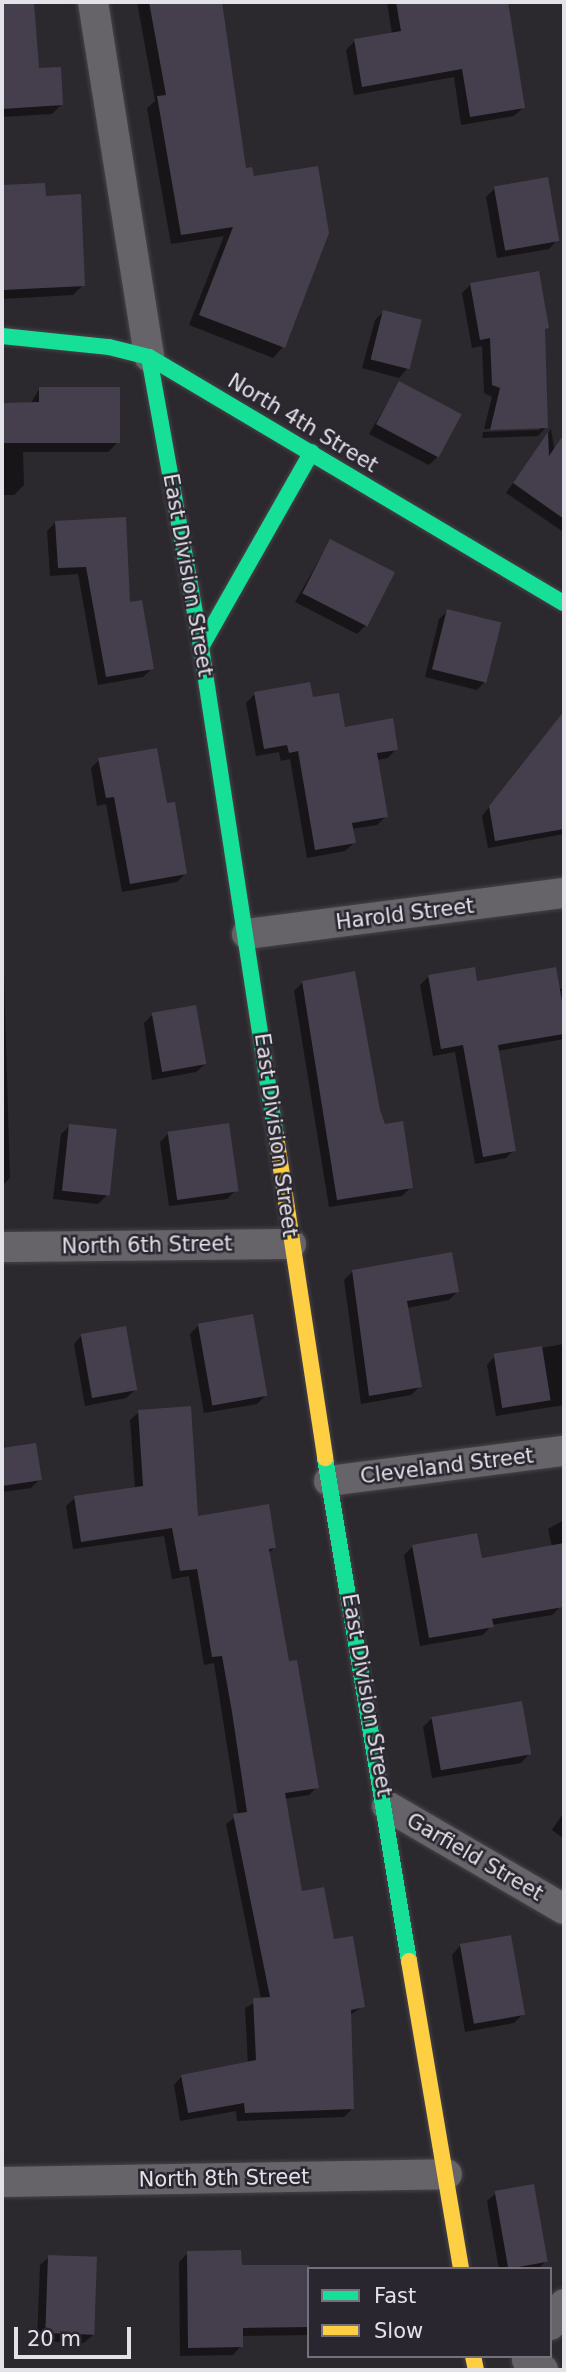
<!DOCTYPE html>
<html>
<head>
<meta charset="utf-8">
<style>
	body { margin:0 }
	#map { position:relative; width:566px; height:2372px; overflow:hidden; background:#2b282e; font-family:"DejaVu Sans",sans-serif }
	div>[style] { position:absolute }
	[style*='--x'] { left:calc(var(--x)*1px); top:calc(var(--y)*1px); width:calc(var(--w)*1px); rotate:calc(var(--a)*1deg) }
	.shadow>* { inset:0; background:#0007 }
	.building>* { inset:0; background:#453f4d; transform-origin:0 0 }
	.roads { filter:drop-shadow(0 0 2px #464448) drop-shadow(0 0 2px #464448) }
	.street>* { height:30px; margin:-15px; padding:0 15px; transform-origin:15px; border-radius:15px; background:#666469 }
	.fast>* { height:16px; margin:-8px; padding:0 8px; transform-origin:8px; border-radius:8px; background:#16e098 }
	.slow>* { height:16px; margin:-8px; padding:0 8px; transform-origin:8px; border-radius:8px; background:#ffcf43 }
	span { translate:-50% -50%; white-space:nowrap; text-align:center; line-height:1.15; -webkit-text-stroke:5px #2a2630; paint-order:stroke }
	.street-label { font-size:21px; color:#e4e2e9 }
	.frame { position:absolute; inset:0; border:4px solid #e4e2e9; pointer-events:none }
	.legend { position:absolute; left:307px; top:2267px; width:245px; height:91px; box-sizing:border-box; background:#2a2630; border:2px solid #74717a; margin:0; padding:9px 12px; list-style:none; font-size:21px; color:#e4e2e9 }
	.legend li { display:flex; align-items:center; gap:14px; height:35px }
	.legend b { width:35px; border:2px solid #74717a }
	.scale { position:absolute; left:14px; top:2327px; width:117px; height:32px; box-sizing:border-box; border:4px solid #e4e2e9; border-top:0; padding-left:9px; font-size:21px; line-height:24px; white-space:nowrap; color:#e4e2e9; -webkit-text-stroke:5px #2a2630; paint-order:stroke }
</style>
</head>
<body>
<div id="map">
	<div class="shadow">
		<div style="clip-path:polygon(2px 2px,33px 2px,37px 70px,62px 104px,52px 114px,2px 117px)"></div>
		<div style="clip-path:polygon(137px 2px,218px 2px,244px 170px,283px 347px,273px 358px,189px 325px,224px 236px,171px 244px,147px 108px,155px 101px)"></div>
		<div style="clip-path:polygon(387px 2px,506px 2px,523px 108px,514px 116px,461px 125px,454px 77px,354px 95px,346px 50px,355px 41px,392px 34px)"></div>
		<div style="clip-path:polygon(44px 185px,44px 198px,83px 285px,73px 295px,2px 299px,2px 187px)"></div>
		<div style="clip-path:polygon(495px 188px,557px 240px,549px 249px,497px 258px,486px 197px)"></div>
		<div style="clip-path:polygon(471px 284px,547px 327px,543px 331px,546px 427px,538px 436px,482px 438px,483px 432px,540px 430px,540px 427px,484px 429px,492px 397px,484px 393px,482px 346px,472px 348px,462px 293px)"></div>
		<div style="clip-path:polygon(384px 311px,407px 369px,399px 378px,362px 368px,375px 320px)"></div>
		<div style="clip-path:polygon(399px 383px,438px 456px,429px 465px,369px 434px)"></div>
		<div style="clip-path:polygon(40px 388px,118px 442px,108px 452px,23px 452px,24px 485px,14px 495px,2px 495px,2px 405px,30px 404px)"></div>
		<div style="clip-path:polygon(551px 429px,558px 471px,564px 470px,562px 531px,506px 493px)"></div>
		<div style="clip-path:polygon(55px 523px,128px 604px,152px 668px,143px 677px,98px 685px,78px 574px,50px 576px,47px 531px)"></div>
		<div style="clip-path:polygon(330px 541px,366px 625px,357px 634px,295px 602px)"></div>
		<div style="clip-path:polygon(448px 611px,485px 681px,477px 690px,425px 677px,439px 619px)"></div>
		<div style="clip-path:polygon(255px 694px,396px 749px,388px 758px,376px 760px,386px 816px,377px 825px,351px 829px,354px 843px,345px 851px,307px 858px,290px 759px,281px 761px,279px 752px,256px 756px,246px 703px)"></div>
		<div style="clip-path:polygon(564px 711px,564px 834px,488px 848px,482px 816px)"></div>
		<div style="clip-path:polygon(99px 760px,165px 805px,185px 874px,177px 882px,122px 892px,106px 804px,97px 806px,91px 768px)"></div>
		<div style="clip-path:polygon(2px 909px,10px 1178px,2px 1186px)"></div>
		<div style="clip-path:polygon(473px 969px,476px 983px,564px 989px,564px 1039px,497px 1051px,514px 1150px,506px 1158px,475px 1164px,455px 1052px,433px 1056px,420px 985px,428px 977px)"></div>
		<div style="clip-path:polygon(303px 982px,378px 1110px,411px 1187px,402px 1196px,329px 1207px,294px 991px)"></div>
		<div style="clip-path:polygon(153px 1014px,205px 1064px,196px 1072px,152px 1080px,144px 1023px)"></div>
		<div style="clip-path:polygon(70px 1126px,107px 1195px,98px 1204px,53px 1199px,61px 1134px)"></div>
		<div style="clip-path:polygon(169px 1133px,236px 1190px,227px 1199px,169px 1206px,160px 1142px)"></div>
		<div style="clip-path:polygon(353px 1271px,457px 1292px,449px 1300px,406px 1308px,420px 1386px,411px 1395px,361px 1404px,344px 1280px)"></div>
		<div style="clip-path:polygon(199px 1325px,266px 1395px,257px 1404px,204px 1413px,190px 1334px)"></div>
		<div style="clip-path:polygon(82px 1335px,135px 1390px,126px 1398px,85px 1406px,74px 1344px)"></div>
		<div style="clip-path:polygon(564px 1336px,564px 1405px,496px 1416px,487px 1365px,495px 1356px,564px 1344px)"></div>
		<div style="clip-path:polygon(2px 1385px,4px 1423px,2px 1425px)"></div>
		<div style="clip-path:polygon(139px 1412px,196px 1518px,275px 1547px,268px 1554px,287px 1663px,317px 1787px,309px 1795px,284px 1799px,301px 1893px,332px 1941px,363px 2006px,349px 2016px,353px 2108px,344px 2117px,237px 2121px,236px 2111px,180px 2121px,174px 2085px,182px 2076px,248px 2064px,245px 2008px,261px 1999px,226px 1824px,238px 1815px,214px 1663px,204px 1665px,189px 1576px,172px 1579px,164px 1536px,73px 1549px,66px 1506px,75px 1498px,135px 1489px,130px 1420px)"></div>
		<div style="clip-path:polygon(5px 1440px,5px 1450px,40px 1479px,31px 1488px,2px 1492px)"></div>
		<div style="clip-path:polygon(564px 1520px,564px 1590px,558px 1591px,561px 1606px,552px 1615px,492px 1625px,483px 1635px,420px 1646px,404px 1555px,413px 1546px,480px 1560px,552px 1547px,548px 1529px)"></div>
		<div style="clip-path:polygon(431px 1719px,529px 1754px,521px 1763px,432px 1778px,423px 1727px)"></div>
		<div style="clip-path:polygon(564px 1812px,564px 1839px,552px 1830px)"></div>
		<div style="clip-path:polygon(460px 1946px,523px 2014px,514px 2023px,465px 2032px,452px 1955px)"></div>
		<div style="clip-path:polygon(496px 2193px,546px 2261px,538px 2269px,499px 2269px,487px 2201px)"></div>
		<div style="clip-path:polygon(188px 2253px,240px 2267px,314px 2267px,309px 2269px,309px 2335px,241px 2336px,241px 2346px,233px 2355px,180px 2356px,179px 2262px)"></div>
		<div style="clip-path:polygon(49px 2257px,93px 2335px,84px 2343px,37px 2341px,40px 2265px)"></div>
	</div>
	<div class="building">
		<div style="clip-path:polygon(2px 2px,34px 2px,39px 68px,61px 67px,63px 105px,2px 109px)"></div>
		<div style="clip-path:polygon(149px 2px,222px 2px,246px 168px,252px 167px,254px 176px,318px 166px,329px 233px,285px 348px,199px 315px,233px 227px,181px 235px,157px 96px,166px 95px)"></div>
		<div style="clip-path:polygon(396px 2px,508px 2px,525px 108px,470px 117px,462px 69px,362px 87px,354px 39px,401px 31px)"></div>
		<div style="left:548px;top:177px;width:65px;height:55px;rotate:80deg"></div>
		<div style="clip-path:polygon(45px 183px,46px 196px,81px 194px,85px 286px,3px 290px,2px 185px)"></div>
		<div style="clip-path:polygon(539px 271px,549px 328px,545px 329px,548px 428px,490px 430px,500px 388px,492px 385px,490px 338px,480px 340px,470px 283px)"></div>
		<div style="left:383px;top:310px;width:40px;height:51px;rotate:14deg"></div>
		<div style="left:399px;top:381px;width:71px;height:49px;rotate:28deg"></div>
		<div style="clip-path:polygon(39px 387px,120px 387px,120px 443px,2px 443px,2px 403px,39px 402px)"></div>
		<div style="clip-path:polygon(548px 432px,549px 456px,564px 434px,564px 519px,513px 483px)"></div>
		<div style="clip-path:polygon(126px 517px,130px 602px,142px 600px,154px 669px,106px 677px,86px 567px,58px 568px,55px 521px)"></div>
		<div style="left:330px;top:539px;width:73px;height:61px;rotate:27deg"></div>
		<div style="left:447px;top:609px;width:56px;height:62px;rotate:14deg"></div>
		<div style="clip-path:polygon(310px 682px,313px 697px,339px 693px,345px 727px,393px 718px,398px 750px,377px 753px,388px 817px,352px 823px,356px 843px,315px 850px,298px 751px,289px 753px,287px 745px,264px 749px,254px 692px)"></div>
		<div style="clip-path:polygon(564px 711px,564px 829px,495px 841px,489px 806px)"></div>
		<div style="clip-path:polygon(157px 748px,167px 803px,175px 802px,187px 874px,130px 884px,114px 797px,106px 798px,98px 758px)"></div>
		<div style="clip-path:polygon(475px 967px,477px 981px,556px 967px,564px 1012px,564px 1034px,498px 1045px,516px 1151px,483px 1157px,463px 1045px,441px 1049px,428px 975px)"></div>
		<div style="clip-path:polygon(355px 971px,380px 1110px,385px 1124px,403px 1121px,413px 1188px,337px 1200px,302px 981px)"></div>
		<div style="left:196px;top:1005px;width:60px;height:45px;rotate:80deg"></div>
		<div style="left:229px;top:1123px;width:69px;height:62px;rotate:82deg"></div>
		<div style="left:69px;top:1124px;width:48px;height:67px;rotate:6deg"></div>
		<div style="clip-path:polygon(452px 1252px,459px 1292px,407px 1301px,422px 1387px,369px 1396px,352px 1270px)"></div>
		<div style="left:253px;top:1314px;width:83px;height:56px;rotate:80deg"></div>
		<div style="left:126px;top:1326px;width:65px;height:46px;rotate:80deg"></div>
		<div style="left:542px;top:1346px;width:55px;height:49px;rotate:81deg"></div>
		<div style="clip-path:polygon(191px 1406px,198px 1516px,269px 1504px,276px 1548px,269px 1549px,289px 1661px,297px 1660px,319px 1788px,285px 1793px,302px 1891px,324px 1887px,334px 1939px,353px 1936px,365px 2007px,351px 2010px,354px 2109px,245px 2113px,244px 2103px,188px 2113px,181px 2075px,256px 2060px,253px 1998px,270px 1997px,233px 1814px,247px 1812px,232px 1712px,222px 1656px,212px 1657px,197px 1569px,180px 1571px,172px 1528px,81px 1542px,74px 1496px,143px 1486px,138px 1410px)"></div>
		<div style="clip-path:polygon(36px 1443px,42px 1480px,2px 1486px,2px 1448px)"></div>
		<div style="clip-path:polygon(477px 1533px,482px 1558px,564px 1543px,564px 1607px,492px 1619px,494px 1627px,429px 1638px,412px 1545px)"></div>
		<div style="left:522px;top:1701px;width:54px;height:92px;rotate:80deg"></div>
		<div style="left:511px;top:1935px;width:81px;height:52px;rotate:80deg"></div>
		<div style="left:534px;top:2184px;width:79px;height:40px;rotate:80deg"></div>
		<div style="clip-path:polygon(241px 2250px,242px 2265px,309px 2265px,309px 2327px,243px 2328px,243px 2347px,188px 2348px,187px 2251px)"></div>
		<div style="left:48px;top:2255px;width:49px;height:78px;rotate:2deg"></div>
	</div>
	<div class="roads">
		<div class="street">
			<div style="--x:93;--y:2;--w:359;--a:81"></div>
			<div style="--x:247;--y:934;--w:320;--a:-7.4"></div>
			<div style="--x:2;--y:1247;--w:289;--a:-0.6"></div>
			<div style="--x:329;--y:1481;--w:237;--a:-7.3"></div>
			<div style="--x:387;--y:1806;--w:205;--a:30.2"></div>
			<div style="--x:2;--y:2182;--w:445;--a:-1"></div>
			<div style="--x:550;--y:2325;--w:25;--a:-56"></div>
			<div style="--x:527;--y:2360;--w:19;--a:32"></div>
		</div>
		<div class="fast">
			<div style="--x:2;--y:336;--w:108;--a:5.9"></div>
			<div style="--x:109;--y:347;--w:41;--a:14"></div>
			<div style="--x:149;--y:357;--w:482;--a:30.7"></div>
			<div style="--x:149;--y:357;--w:295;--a:79.8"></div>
			<div style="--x:201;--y:647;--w:495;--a:81.3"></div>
			<div style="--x:201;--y:647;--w:224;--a:-60.4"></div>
			<div style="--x:325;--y:1458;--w:510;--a:80.52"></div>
		</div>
		<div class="slow">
			<div style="--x:276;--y:1136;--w:326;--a:81.3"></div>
			<div style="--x:409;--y:1961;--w:312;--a:80.4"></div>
			<div style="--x:473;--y:2356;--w:14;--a:78"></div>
		</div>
	</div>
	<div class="street-label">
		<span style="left:303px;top:423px;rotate:31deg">North 4th Street</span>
		<span style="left:188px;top:575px;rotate:80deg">East Division Street</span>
		<span style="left:405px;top:914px;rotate:-7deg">Harold Street</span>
		<span style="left:276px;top:1135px;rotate:82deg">East Division Street</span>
		<span style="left:147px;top:1245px;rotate:-1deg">North 6th Street</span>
		<span style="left:447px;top:1466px;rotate:-7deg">Cleveland Street</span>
		<span style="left:367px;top:1695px;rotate:80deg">East Division Street</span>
		<span style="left:475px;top:1857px;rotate:30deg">Garfield Street</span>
		<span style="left:224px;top:2178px;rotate:-1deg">North 8th Street</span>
	</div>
	<div class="frame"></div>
	<ul class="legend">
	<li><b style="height:9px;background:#16e098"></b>Fast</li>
	<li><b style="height:9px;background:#ffcf43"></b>Slow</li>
	</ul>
	<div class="scale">20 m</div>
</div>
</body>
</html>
